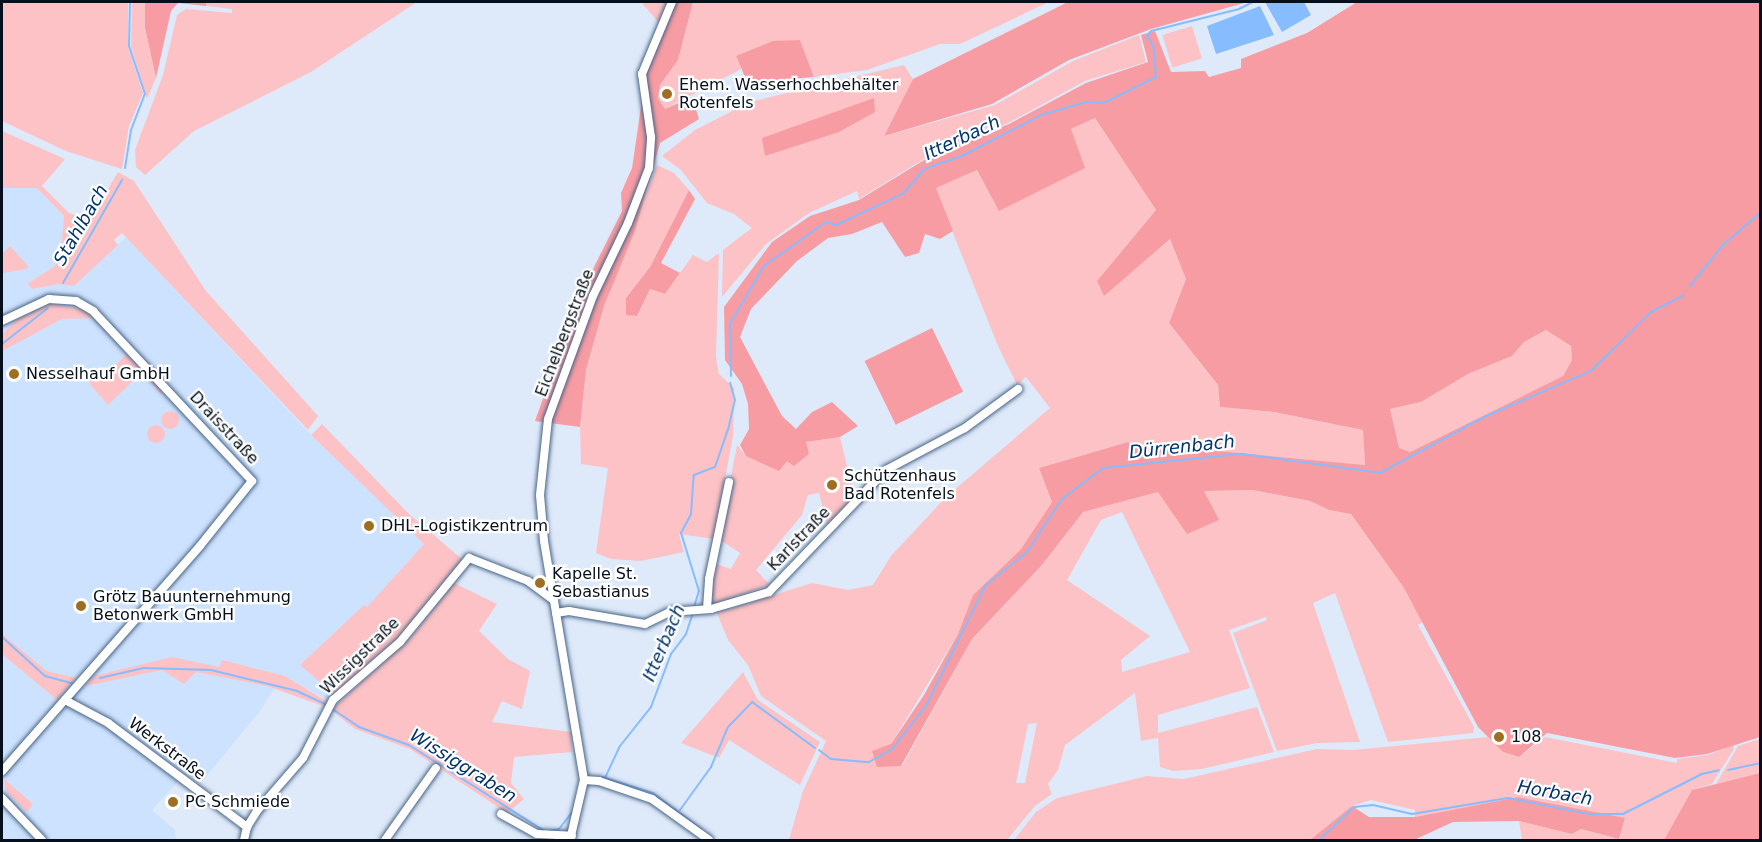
<!DOCTYPE html>
<html>
<head>
<meta charset="utf-8">
<style>
	body { margin:0 }
	#map { position:relative; width:1762px; height:842px; overflow:hidden; background:#deeafa; font-family:"DejaVu Sans",sans-serif }
	div>[style] { position:absolute }
	[style*='--x'] { left:calc(var(--x)*1px); top:calc(var(--y)*1px); width:calc(var(--w)*1px); rotate:calc(var(--a)*1deg) }
	.built>* { inset:0; background:#cde2fe }
	.green>* { inset:0; background:#fcc2c5; transform-origin:0 0 }
	.round { border-radius:50% }
	.forest>* { inset:0; background:#f89ca3; transform-origin:0 0 }
	.water>* { inset:0; background:#87bcfe }
	.stream>* { height:2px; margin:-1px; padding:0 1px; transform-origin:1px; border-radius:1px; background:#87bcfe }
	.roads { filter:drop-shadow(0 0 2px #496486) drop-shadow(0 0 2px #496486) }
	.minor>* { height:8px; margin:-4px; padding:0 4px; transform-origin:4px; border-radius:4px; background:#fff }
	.dots>* { width:16px; height:16px; translate:-50% -50%; box-sizing:border-box; border:3px solid #fff; border-radius:50% }
	span { translate:-50% -50%; white-space:nowrap; text-align:center; line-height:1.15; -webkit-text-stroke:4.5px #fff; paint-order:stroke }
	.poi-label { font-size:16px; color:#06101d }
	.left { translate:0 -50%; text-align:left }
	.street-label { font-size:16px; color:#06101d }
	.water-label { font-size:18px; color:#00346d; font-style:italic }
	.frame { position:absolute; inset:0; border:3px solid #06101d; pointer-events:none }
</style>
</head>
<body>
<div id="map">
	<div class="built">
		<div style="clip-path:polygon(2px 188px,37px 188px,64px 216px,61px 250px,55px 266px,27px 284px,33px 289px,59px 284px,74px 286px,126px 237px,311px 435px,424px 544px,367px 608px,364px 606px,300px 665px,335px 695px,329px 701px,283px 675px,260px 711px,200px 784px,185px 774px,152px 810px,175px 830px,176px 840px,2px 840px,2px 654px,57px 700px,75px 678px,47px 671px,2px 634px)"></div>
	</div>
	<div class="green">
		<div style="clip-path:polygon(2px 2px,128px 2px,128px 47px,143px 93px,129px 126px,122px 169px,66px 151px,2px 121px)"></div>
		<div style="clip-path:polygon(132px 2px,145px 2px,145px 28px,156px 78px,147px 99px,131px 46px)"></div>
		<div style="clip-path:polygon(206px 2px,417px 2px,311px 72px,194px 131px,145px 175px,136px 167px,135px 150px,163px 75px,177px 15px,186px 9px,232px 13px,232px 9px,206px 6px)"></div>
		<div style="clip-path:polygon(641px 2px,668px 2px,660px 24px)"></div>
		<div style="clip-path:polygon(693px 2px,1049px 2px,960px 44px,940px 44px,867px 70px,814px 77px,800px 40px,736px 56px,741px 69px,665px 109px,658px 98px,660px 85px,678px 60px)"></div>
		<div style="left:1192px;top:26px;width:34px;height:31px;rotate:73deg"></div>
		<div style="clip-path:polygon(1139px 35px,1146px 62px,1085px 81px,1008px 123px,927px 157px,859px 199px,857px 191px,809px 213px,766px 244px,722px 297px,723px 250px,752px 228px,734px 214px,707px 203px,681px 170px,662px 156px,695px 130px,750px 102px,904px 65px,913px 79px,884px 136px,995px 105px,1073px 61px)"></div>
		<div style="clip-path:polygon(evenodd,1095px 118px,1156px 210px,1097px 281px,1104px 295px,1170px 239px,1186px 279px,1169px 323px,1218px 385px,1220px 407px,1274px 412px,1363px 430px,1365px 465px,1219px 451px,1154px 450px,1128px 442px,1039px 468px,1052px 502px,1021px 549px,973px 595px,958px 634px,891px 744px,902px 766px,972px 639px,1042px 565px,1083px 512px,1158px 492px,1253px 490px,1310px 501px,1329px 510px,1351px 514px,1404px 588px,1423px 622px,1418px 625px,1474px 727px,1473px 733px,1388px 742px,1335px 593px,1313px 603px,1360px 742px,1317px 743px,1277px 751px,1233px 633px,1267px 620px,1266px 617px,1229px 630px,1250px 688px,1158px 715px,1158px 733px,1257px 707px,1274px 752px,1202px 769px,1173px 771px,1160px 767px,1158px 738px,1141px 741px,1135px 693px,1065px 745px,1058px 770px,1048px 784px,1052px 794px,1035px 806px,1007px 840px,789px 840px,803px 791px,826px 741px,761px 696px,748px 665px,728px 640px,717px 613px,812px 583px,848px 590px,873px 585px,891px 556px,946px 497px,1050px 408px,1026px 377px,1017px 385px,998px 346px,935px 188px,977px 170px,999px 210px,1071px 129px,1095px 118px,1122px 512px,1190px 652px,1122px 672px,1121px 660px,1150px 636px,1067px 580px,1101px 520px,1122px 512px,1095px 118px,1037px 723px,1025px 783px,1016px 783px,1028px 724px,1037px 723px)"></div>
		<div style="clip-path:polygon(2px 131px,65px 159px,42px 186px,69px 213px,82px 217px,91px 204px,99px 204px,118px 172px,134px 181px,206px 291px,318px 416px,308px 430px,122px 233px,114px 240px,118px 245px,74px 286px,59px 284px,33px 289px,27px 284px,55px 266px,61px 250px,64px 216px,37px 188px,2px 188px)"></div>
		<div style="clip-path:polygon(657px 165px,674px 173px,689px 190px,650px 267px,626px 298px,626px 314px,637px 316px,650px 289px,665px 294px,693px 255px,707px 262px,719px 253px,716px 357px,719px 374px,734px 388px,733px 436px,714px 539px,679px 534px,684px 552px,641px 561px,611px 559px,596px 553px,608px 468px,581px 464px,580px 427px,586px 370px,604px 306px)"></div>
		<div style="clip-path:polygon(10px 246px,28px 266px,27px 269px,2px 273px,2px 254px)"></div>
		<div style="clip-path:polygon(50px 303px,85px 310px,95px 317px,119px 346px,93px 318px,62px 319px,2px 351px,2px 334px,22px 315px)"></div>
		<div style="clip-path:polygon(1546px 330px,1571px 346px,1572px 360px,1563px 376px,1410px 452px,1398px 448px,1390px 409px,1421px 402px,1468px 374px,1512px 356px,1524px 342px)"></div>
		<div style="clip-path:polygon(123px 351px,164px 390px,161px 394px,142px 372px,108px 405px,89px 383px,94px 378px,98px 382px,126px 355px)"></div>
		<div class="round" style="left:161px;top:411px;width:18px;height:18px"></div>
		<div style="clip-path:polygon(322px 424px,409px 514px,463px 560px,400px 639px,335px 695px,300px 665px,364px 605px,367px 607px,424px 544px,311px 435px)"></div>
		<div class="round" style="left:147px;top:425px;width:18px;height:18px"></div>
		<div style="clip-path:polygon(840px 437px,855px 499px,828px 527px,819px 493px,808px 495px,802px 515px,756px 570px,770px 585px,714px 604px,710px 600px,714px 563px,731px 569px,740px 553px,719px 539px,737px 445px,746px 456px,787px 461px,806px 442px)"></div>
		<div style="clip-path:polygon(454px 583px,497px 604px,479px 631px,508px 659px,530px 671px,522px 709px,502px 701px,492px 722px,571px 732px,572px 752px,514px 757px,511px 783px,524px 799px,507px 813px,410px 749px,355px 729px,331px 710px,411px 637px)"></div>
		<div style="clip-path:polygon(2px 634px,47px 671px,76px 678px,57px 700px,2px 654px)"></div>
		<div style="clip-path:polygon(172px 657px,219px 667px,222px 660px,285px 676px,328px 702px,326px 707px,267px 686px,196px 672px,184px 684px,162px 670px,86px 686px,94px 676px)"></div>
		<div style="clip-path:polygon(743px 672px,758px 700px,820px 742px,800px 785px,729px 740px,719px 758px,681px 743px)"></div>
		<div style="clip-path:polygon(1488px 737px,1503px 752px,1519px 757px,1545px 737px,1677px 763px,1677px 759px,1708px 755px,1733px 745px,1734px 749px,1712px 784px,1692px 790px,1664px 840px,1522px 840px,1519px 821px,1572px 834px,1581px 829px,1619px 839px,1625px 819px,1518px 797px,1415px 817px,1415px 810px,1371px 800px,1352px 806px,1310px 840px,1014px 840px,1036px 812px,1057px 798px,1147px 776px,1184px 779px,1317px 749px,1353px 750px)"></div>
		<div style="clip-path:polygon(1760px 739px,1760px 773px,1716px 784px,1738px 746px)"></div>
		<div style="clip-path:polygon(4px 779px,33px 804px,27px 812px,5px 790px)"></div>
	</div>
	<div class="forest">
		<div style="clip-path:polygon(145px 2px,206px 2px,206px 6px,178px 3px,171px 11px,156px 78px,145px 28px)"></div>
		<div style="clip-path:polygon(676px 2px,693px 2px,678px 60px,660px 85px,658px 98px,665px 109px,692px 97px,699px 119px,660px 143px,635px 231px,604px 306px,586px 370px,580px 427px,535px 421px,579px 297px,622px 211px,621px 193px,632px 168px,646px 73px)"></div>
		<div style="clip-path:polygon(1068px 2px,1248px 2px,1151px 29px,1069px 60px,992px 104px,884px 136px,913px 79px)"></div>
		<div style="clip-path:polygon(evenodd,1357px 2px,1760px 2px,1760px 737px,1707px 754px,1675px 758px,1547px 733px,1519px 757px,1503px 752px,1478px 727px,1404px 588px,1351px 514px,1329px 510px,1310px 501px,1253px 490px,1204px 491px,1219px 520px,1187px 534px,1158px 492px,1083px 512px,1042px 565px,972px 639px,901px 766px,877px 767px,872px 751px,891px 744px,924px 695px,958px 634px,973px 595px,1021px 549px,1052px 502px,1039px 468px,1128px 442px,1154px 450px,1219px 451px,1365px 465px,1363px 430px,1274px 412px,1220px 407px,1218px 385px,1169px 323px,1186px 279px,1170px 239px,1104px 296px,1097px 281px,1156px 210px,1095px 118px,1071px 129px,1085px 168px,999px 211px,977px 170px,936px 188px,953px 231px,940px 239px,925px 234px,919px 253px,905px 257px,882px 222px,852px 234px,828px 238px,797px 261px,751px 309px,740px 337px,782px 416px,796px 429px,812px 412px,832px 402px,858px 426px,840px 437px,806px 442px,809px 454px,794px 466px,787px 461px,779px 471px,746px 456px,740px 445px,749px 429px,748px 404px,742px 384px,725px 360px,724px 307px,772px 242px,810px 216px,859px 200px,929px 157px,1009px 124px,1086px 83px,1148px 62px,1141px 35px,1155px 31px,1171px 72px,1205px 71px,1209px 77px,1241px 68px,1241px 59px,1307px 33px,1357px 2px,1546px 330px,1571px 346px,1572px 360px,1563px 376px,1410px 452px,1399px 448px,1390px 409px,1421px 402px,1468px 374px,1512px 356px,1524px 342px,1546px 330px)"></div>
		<div style="clip-path:polygon(800px 40px,814px 77px,778px 80px,751px 91px,736px 56px,773px 41px)"></div>
		<div style="clip-path:polygon(874px 98px,875px 112px,839px 132px,765px 156px,762px 138px)"></div>
		<div style="clip-path:polygon(689px 190px,695px 199px,661px 263px,680px 273px,665px 294px,650px 289px,637px 316px,626px 315px,626px 298px,650px 267px)"></div>
		<div style="left:932px;top:328px;width:71px;height:75px;rotate:64deg"></div>
		<div style="clip-path:polygon(1760px 773px,1760px 840px,1664px 840px,1692px 790px)"></div>
		<div style="clip-path:polygon(1518px 797px,1625px 818px,1619px 839px,1581px 829px,1572px 834px,1519px 821px,1453px 822px,1414px 840px,1310px 840px,1352px 806px,1369px 817px,1415px 817px)"></div>
	</div>
	<div class="water">
		<div style="clip-path:polygon(1265px 2px,1304px 2px,1311px 15px,1282px 32px)"></div>
		<div style="clip-path:polygon(1260px 6px,1274px 35px,1216px 54px,1207px 26px)"></div>
	</div>
	<div class="stream">
		<div style="--x:125;--y:168;--w:38;--a:-81"></div>
		<div style="--x:131;--y:130;--w:39;--a:-69"></div>
		<div style="--x:145;--y:94;--w:51;--a:-108.4"></div>
		<div style="--x:129;--y:46;--w:44;--a:-88.7"></div>
		<div style="--x:63;--y:283;--w:119;--a:-60.2"></div>
		<div style="--x:1690;--y:286;--w:53;--a:-51.2"></div>
		<div style="--x:1723;--y:245;--w:49;--a:-40.9"></div>
		<div style="--x:2;--y:344;--w:58;--a:-38"></div>
		<div style="--x:731;--y:376;--w:52;--a:-91.1"></div>
		<div style="--x:730;--y:324;--w:67;--a:-59.6"></div>
		<div style="--x:764;--y:266;--w:76;--a:-35.4"></div>
		<div style="--x:826;--y:222;--w:10;--a:17"></div>
		<div style="--x:836;--y:225;--w:75;--a:-25.2"></div>
		<div style="--x:904;--y:193;--w:31;--a:-50"></div>
		<div style="--x:924;--y:169;--w:40;--a:-18.9"></div>
		<div style="--x:962;--y:156;--w:89;--a:-27.4"></div>
		<div style="--x:1041;--y:115;--w:47;--a:-16.1"></div>
		<div style="--x:1086;--y:102;--w:18;--a:3"></div>
		<div style="--x:1104;--y:103;--w:58;--a:-26.6"></div>
		<div style="--x:1156;--y:77;--w:32;--a:-95"></div>
		<div style="--x:1153;--y:45;--w:11;--a:-124"></div>
		<div style="--x:1147;--y:36;--w:6;--a:-51"></div>
		<div style="--x:1151;--y:31;--w:91;--a:-14"></div>
		<div style="--x:1239;--y:9;--w:16;--a:-27"></div>
		<div style="--x:694;--y:607;--w:17;--a:-73"></div>
		<div style="--x:699;--y:591;--w:61;--a:-107.2"></div>
		<div style="--x:681;--y:533;--w:21;--a:-62"></div>
		<div style="--x:691;--y:514;--w:39;--a:-86"></div>
		<div style="--x:694;--y:475;--w:22;--a:-21"></div>
		<div style="--x:715;--y:467;--w:39;--a:-71"></div>
		<div style="--x:728;--y:430;--w:31;--a:-77"></div>
		<div style="--x:735;--y:400;--w:18;--a:-106"></div>
		<div style="--x:2;--y:637;--w:58;--a:42.2"></div>
		<div style="--x:45;--y:676;--w:28;--a:15"></div>
		<div style="--x:100;--y:678;--w:45;--a:-12.8"></div>
		<div style="--x:144;--y:668;--w:67;--a:1.7"></div>
		<div style="--x:211;--y:670;--w:89;--a:13.7"></div>
		<div style="--x:297;--y:691;--w:33;--a:25"></div>
		<div style="--x:331;--y:708;--w:34;--a:34"></div>
		<div style="--x:359;--y:727;--w:53;--a:19.8"></div>
		<div style="--x:409;--y:745;--w:159;--a:32.4"></div>
		<div style="--x:819;--y:750;--w:15;--a:37"></div>
		<div style="--x:831;--y:759;--w:38;--a:5"></div>
		<div style="--x:869;--y:762;--w:26;--a:-29"></div>
		<div style="--x:892;--y:749;--w:55;--a:-51.7"></div>
		<div style="--x:926;--y:706;--w:134;--a:-63.8"></div>
		<div style="--x:985;--y:586;--w:54;--a:-39"></div>
		<div style="--x:1027;--y:552;--w:64;--a:-56.6"></div>
		<div style="--x:1062;--y:499;--w:51;--a:-37.1"></div>
		<div style="--x:1103;--y:468;--w:140;--a:-5.8"></div>
		<div style="--x:1242;--y:454;--w:139;--a:7.8"></div>
		<div style="--x:1380;--y:473;--w:118;--a:-28.3"></div>
		<div style="--x:1484;--y:417;--w:116;--a:-23.3"></div>
		<div style="--x:1591;--y:371;--w:84;--a:-44.5"></div>
		<div style="--x:1651;--y:312;--w:37;--a:-27"></div>
		<div style="--x:1728;--y:770;--w:33;--a:-12"></div>
		<div style="--x:602;--y:777;--w:53;--a:17.4"></div>
		<div style="--x:653;--y:793;--w:60;--a:36.9"></div>
		<div style="--x:605;--y:778;--w:35;--a:-65"></div>
		<div style="--x:620;--y:746;--w:50;--a:-51.5"></div>
		<div style="--x:651;--y:707;--w:57;--a:-69.3"></div>
		<div style="--x:671;--y:654;--w:25;--a:-53"></div>
		<div style="--x:686;--y:634;--w:22;--a:-72"></div>
		<div style="--x:680;--y:810;--w:53;--a:-54.2"></div>
		<div style="--x:711;--y:767;--w:43;--a:-67"></div>
		<div style="--x:728;--y:727;--w:35;--a:-46"></div>
		<div style="--x:752;--y:702;--w:78;--a:36.1"></div>
		<div style="--x:549;--y:831;--w:10;--a:-11"></div>
		<div style="--x:559;--y:829;--w:23;--a:-52"></div>
		<div style="--x:1319;--y:840;--w:48;--a:-43.3"></div>
		<div style="--x:1354;--y:807;--w:19;--a:-6"></div>
		<div style="--x:1373;--y:805;--w:40;--a:13"></div>
		<div style="--x:1412;--y:814;--w:97;--a:-9.5"></div>
		<div style="--x:1508;--y:798;--w:83;--a:11.2"></div>
		<div style="--x:1589;--y:814;--w:34;--a:0"></div>
		<div style="--x:1623;--y:814;--w:89;--a:-26.9"></div>
		<div style="--x:1702;--y:774;--w:17;--a:-13"></div>
	</div>
	<div class="roads">
		<div class="minor">
			<div style="--x:2;--y:321;--w:52;--a:-25.1"></div>
			<div style="--x:49;--y:299;--w:27;--a:4"></div>
			<div style="--x:76;--y:301;--w:20;--a:30"></div>
			<div style="--x:93;--y:311;--w:233;--a:46.9"></div>
			<div style="--x:252;--y:481;--w:83;--a:128.7"></div>
			<div style="--x:200;--y:546;--w:300;--a:131.3"></div>
			<div style="--x:707;--y:609;--w:30;--a:-86"></div>
			<div style="--x:709;--y:579;--w:99;--a:-78.3"></div>
			<div style="--x:556;--y:613;--w:13;--a:-9"></div>
			<div style="--x:569;--y:611;--w:77;--a:9.7"></div>
			<div style="--x:645;--y:624;--w:28;--a:-26"></div>
			<div style="--x:670;--y:612;--w:41;--a:-4.2"></div>
			<div style="--x:711;--y:609;--w:60;--a:-16.3"></div>
			<div style="--x:769;--y:592;--w:169;--a:-46.2"></div>
			<div style="--x:886;--y:470;--w:89;--a:-28"></div>
			<div style="--x:965;--y:428;--w:66;--a:-36.3"></div>
			<div style="--x:65;--y:700;--w:49;--a:28.1"></div>
			<div style="--x:108;--y:723;--w:174;--a:36.8"></div>
			<div style="--x:584;--y:780;--w:15;--a:4"></div>
			<div style="--x:599;--y:781;--w:56;--a:18.8"></div>
			<div style="--x:652;--y:799;--w:70;--a:35.7"></div>
			<div style="--x:2;--y:798;--w:58;--a:46.4"></div>
			<div style="--x:501;--y:814;--w:41;--a:29.1"></div>
			<div style="--x:537;--y:834;--w:35;--a:3"></div>
			<div style="--x:244;--y:840;--w:13;--a:-77"></div>
			<div style="--x:247;--y:827;--w:19;--a:-58"></div>
			<div style="--x:257;--y:811;--w:70;--a:-49"></div>
			<div style="--x:303;--y:758;--w:65;--a:-62.7"></div>
			<div style="--x:333;--y:700;--w:89;--a:-40.9"></div>
			<div style="--x:400;--y:642;--w:109;--a:-50.6"></div>
			<div style="--x:469;--y:558;--w:63;--a:21.3"></div>
			<div style="--x:528;--y:581;--w:31;--a:37"></div>
			<div style="--x:385;--y:840;--w:88;--a:-54.7"></div>
			<div style="--x:570;--y:840;--w:62;--a:-76.9"></div>
			<div style="--x:584;--y:780;--w:242;--a:-99.5"></div>
			<div style="--x:544;--y:541;--w:46;--a:-95"></div>
			<div style="--x:540;--y:495;--w:76;--a:-84"></div>
			<div style="--x:548;--y:419;--w:131;--a:-69.9"></div>
			<div style="--x:593;--y:296;--w:81;--a:-64.4"></div>
			<div style="--x:628;--y:223;--w:59;--a:-69.1"></div>
			<div style="--x:649;--y:168;--w:31;--a:-86"></div>
			<div style="--x:651;--y:137;--w:64;--a:-98.1"></div>
			<div style="--x:642;--y:74;--w:78;--a:-67.4"></div>
		</div>
	</div>
	<div class="dots">
		<div style="left:667px;top:94px;background:#9e6e21"></div>
		<div style="left:14px;top:374px;background:#9e6e21"></div>
		<div style="left:832px;top:485px;background:#9e6e21"></div>
		<div style="left:369px;top:526px;background:#9e6e21"></div>
		<div style="left:540px;top:583px;background:#9e6e21"></div>
		<div style="left:81px;top:606px;background:#9e6e21"></div>
		<div style="left:1499px;top:737px;background:#9e6e21"></div>
		<div style="left:173px;top:802px;background:#9e6e21"></div>
	</div>
	<div class="poi-label">
		<span class="left" style="left:679px;top:94px">Ehem. Wasserhochbehälter<br>Rotenfels</span>
		<span class="left" style="left:26px;top:374px">Nesselhauf GmbH</span>
		<span class="left" style="left:844px;top:485px">Schützenhaus<br>Bad Rotenfels</span>
		<span class="left" style="left:381px;top:526px">DHL-Logistikzentrum</span>
		<span class="left" style="left:552px;top:583px">Kapelle St.<br>Sebastianus</span>
		<span class="left" style="left:93px;top:606px">Grötz Bauunternehmung<br>Betonwerk GmbH</span>
		<span class="left" style="left:1511px;top:737px">108</span>
		<span class="left" style="left:185px;top:802px">PC Schmiede</span>
	</div>
	<div class="street-label">
		<span style="left:565px;top:333px;rotate:-69deg">Eichelbergstraße</span>
		<span style="left:224px;top:428px;rotate:47deg">Draisstraße</span>
		<span style="left:799px;top:539px;rotate:-46deg">Karlstraße</span>
		<span style="left:360px;top:656px;rotate:-44deg">Wissigstraße</span>
		<span style="left:167px;top:749px;rotate:37deg">Werkstraße</span>
	</div>
	<div class="water-label">
		<span style="left:962px;top:138px;rotate:-25deg">Itterbach</span>
		<span style="left:81px;top:225px;rotate:-60deg">Stahlbach</span>
		<span style="left:1182px;top:447px;rotate:-6deg">Dürrenbach</span>
		<span style="left:664px;top:643px;rotate:-67deg">Itterbach</span>
		<span style="left:463px;top:766px;rotate:32deg">Wissiggraben</span>
		<span style="left:1555px;top:793px;rotate:10deg">Horbach</span>
	</div>
	<div class="frame"></div>
</div>
</body>
</html>
